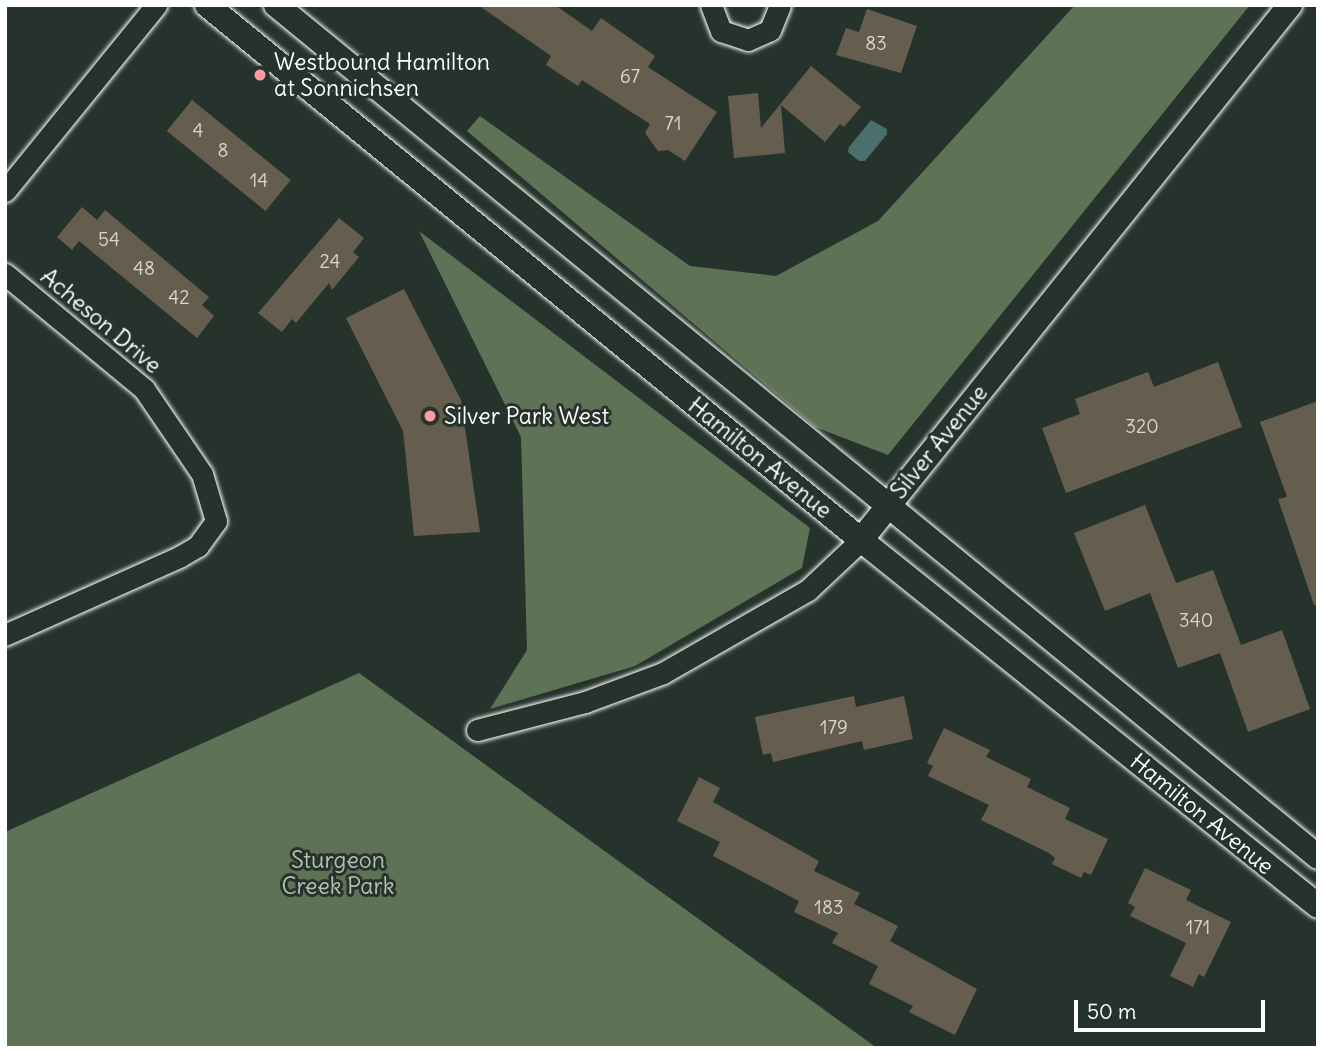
<!DOCTYPE html>
<html>
<head>
<meta charset="utf-8">
<style>
	body { margin:0 }
	#map { position:relative; width:1323px; height:1053px; overflow:hidden; background:#26332d; font-family:Delius,sans-serif }
	div>[style] { position:absolute }
	[style*='--x'] { left:calc(var(--x)*1px); top:calc(var(--y)*1px); width:calc(var(--w)*1px); rotate:calc(var(--a)*1deg) }
	.green>* { inset:0; background:#5e7255 }
	.water>* { inset:0; background:#4a706d }
	.building>* { inset:0; background:#655e4e; transform-origin:0 0 }
	.roads { filter:drop-shadow(0 0 2px #fff) drop-shadow(0 0 2px #fff) }
	.minor>* { height:21px; margin:-10.5px; padding:0 10.5px; transform-origin:10.5px; border-radius:10.5px; background:#26332d }
	.tertiary>* { height:24px; margin:-12px; padding:0 12px; transform-origin:12px; border-radius:12px; background:#26332d }
	.dots>* { width:19px; height:19px; translate:-50% -50%; box-sizing:border-box; border:4px solid #26332d; border-radius:50% }
	span { translate:-50% -50%; white-space:nowrap; text-align:center; line-height:1.15; -webkit-text-stroke:6px #26332d; paint-order:stroke }
	.number-label { font-size:19px; color:#d8d7d3 }
	.number-label span { -webkit-text-stroke-width:0 }
	.poi-label { font-size:23px; color:#fff }
	.left { translate:0 -50%; text-align:left }
	.street-label { font-size:23px; color:#fff }
	.park-label { font-size:23px; color:#b7c0b2 }
	.frame { position:absolute; inset:0; border:7px solid #fff; pointer-events:none }
	.scale { position:absolute; left:1074px; top:1000px; width:191px; height:32px; box-sizing:border-box; border:4px solid #fff; border-top:0; padding-left:9px; font-size:21px; line-height:24px; white-space:nowrap; color:#fff; -webkit-text-stroke:5px #26332d; paint-order:stroke }
</style>
</head>
<body>
<div id="map">
	<div class="green">
		<div style="clip-path:polygon(1075px 5px,1250px 5px,888px 455px,815px 427px,467px 131px,480px 116px,690px 266px,776px 276px,878px 221px)"></div>
		<div style="clip-path:polygon(419px 231px,810px 528px,802px 568px,635px 666px,490px 709px,527px 650px,521px 437px)"></div>
		<div style="clip-path:polygon(359px 673px,606px 852px,877px 1048px,5px 1048px,5px 832px)"></div>
	</div>
	<div class="water">
		<div style="clip-path:polygon(871px 120px,887px 129px,887px 134px,865px 161px,859px 161px,848px 152px,849px 147px)"></div>
	</div>
	<div class="building">
		<div style="clip-path:polygon(478px 5px,555px 5px,592px 31px,601px 18px,655px 56px,648px 67px,717px 112px,685px 161px,668px 150px,658px 151px,645px 133px,650px 124px,582px 80px,578px 86px,546px 65px,551px 56px)"></div>
		<div style="clip-path:polygon(867px 9px,917px 26px,901px 73px,836px 55px,846px 28px,859px 32px)"></div>
		<div style="clip-path:polygon(811px 66px,861px 107px,844px 127px,840px 124px,825px 142px,781px 105px,785px 153px,734px 158px,728px 96px,758px 93px,761px 128px)"></div>
		<div style="left:192px;top:100px;width:127px;height:40px;rotate:39deg"></div>
		<div style="clip-path:polygon(82px 207px,97px 220px,105px 210px,209px 297px,202px 305px,214px 316px,197px 338px,79px 241px,72px 250px,57px 237px)"></div>
		<div style="clip-path:polygon(339px 218px,364px 238px,353px 252px,359px 257px,332px 290px,329px 283px,296px 323px,292px 319px,282px 332px,258px 313px)"></div>
		<div style="clip-path:polygon(404px 289px,461px 400px,480px 532px,414px 536px,403px 431px,346px 318px)"></div>
		<div style="clip-path:polygon(1218px 362px,1242px 427px,1066px 493px,1042px 428px,1080px 414px,1075px 399px,1148px 372px,1154px 387px)"></div>
		<div style="clip-path:polygon(1318px 401px,1318px 605px,1314px 605px,1278px 499px,1287px 497px,1260px 422px)"></div>
		<div style="clip-path:polygon(1145px 505px,1176px 583px,1213px 570px,1241px 645px,1282px 630px,1310px 709px,1248px 732px,1220px 653px,1178px 668px,1150px 593px,1105px 611px,1074px 533px)"></div>
		<div style="clip-path:polygon(854px 696px,856px 707px,904px 696px,913px 739px,864px 750px,862px 741px,773px 762px,771px 753px,763px 755px,755px 717px)"></div>
		<div style="clip-path:polygon(944px 728px,990px 750px,986px 757px,1031px 779px,1027px 787px,1070px 808px,1065px 819px,1108px 839px,1091px 875px,1084px 872px,1081px 878px,1052px 864px,1055px 858px,1049px 853px,981px 820px,989px 805px,928px 776px,933px 766px,927px 763px)"></div>
		<div style="clip-path:polygon(699px 777px,720px 788px,713px 802px,819px 861px,814px 871px,860px 893px,854px 904px,898px 926px,890px 941px,977px 989px,955px 1035px,909px 1012px,913px 1006px,869px 984px,878px 966px,832px 943px,838px 933px,794px 912px,799px 901px,713px 856px,720px 842px,677px 821px)"></div>
		<div style="clip-path:polygon(1145px 868px,1191px 890px,1186px 900px,1231px 922px,1204px 977px,1199px 974px,1193px 987px,1170px 976px,1186px 943px,1130px 916px,1135px 907px,1128px 903px)"></div>
	</div>
	<div class="roads">
		<div class="minor">
			<div style="--x:711;--y:5;--w:28;--a:69"></div>
			<div style="--x:721;--y:31;--w:28;--a:18"></div>
			<div style="--x:748;--y:40;--w:24;--a:-24"></div>
			<div style="--x:770;--y:30;--w:27;--a:-68"></div>
			<div style="--x:5;--y:191;--w:240;--a:-50.9"></div>
			<div style="--x:5;--y:274;--w:180;--a:39.6"></div>
			<div style="--x:144;--y:389;--w:103;--a:55.7"></div>
			<div style="--x:202;--y:474;--w:49;--a:73.4"></div>
			<div style="--x:216;--y:521;--w:31;--a:126"></div>
			<div style="--x:198;--y:546;--w:22;--a:150"></div>
			<div style="--x:179;--y:557;--w:191;--a:155.9"></div>
			<div style="--x:477;--y:730;--w:112;--a:-14.5"></div>
			<div style="--x:585;--y:702;--w:83;--a:-20.4"></div>
			<div style="--x:663;--y:673;--w:167;--a:-29.8"></div>
			<div style="--x:808;--y:590;--w:73;--a:-43.3"></div>
		</div>
		<div class="tertiary">
			<div style="--x:207;--y:5;--w:845;--a:39.28"></div>
			<div style="--x:861;--y:540;--w:585;--a:38.69"></div>
			<div style="--x:276;--y:5;--w:1346;--a:39.27"></div>
			<div style="--x:861;--y:540;--w:686;--a:-51.27"></div>
		</div>
	</div>
	<div class="dots">
		<div style="left:260px;top:75px;background:#ff9aa2"></div>
		<div style="left:430px;top:416px;background:#ff9aa2"></div>
	</div>
	<div class="number-label">
		<span style="left:876px;top:44px">83</span>
		<span style="left:630px;top:77px">67</span>
		<span style="left:673px;top:124px">71</span>
		<span style="left:198px;top:131px">4</span>
		<span style="left:223px;top:151px">8</span>
		<span style="left:259px;top:181px">14</span>
		<span style="left:109px;top:240px">54</span>
		<span style="left:330px;top:262px">24</span>
		<span style="left:144px;top:269px">48</span>
		<span style="left:179px;top:298px">42</span>
		<span style="left:1142px;top:427px">320</span>
		<span style="left:1196px;top:621px">340</span>
		<span style="left:834px;top:728px">179</span>
		<span style="left:829px;top:908px">183</span>
		<span style="left:1198px;top:928px">171</span>
	</div>
	<div class="poi-label">
		<span class="left" style="left:274px;top:75px">Westbound Hamilton<br>at Sonnichsen</span>
		<span class="left" style="left:444px;top:416px">Silver Park West</span>
	</div>
	<div class="street-label">
		<span style="left:101px;top:321px;rotate:40deg">Acheson Drive</span>
		<span style="left:939px;top:442px;rotate:-51deg">Silver Avenue</span>
		<span style="left:760px;top:458px;rotate:39deg">Hamilton Avenue</span>
		<span style="left:1202px;top:814px;rotate:39deg">Hamilton Avenue</span>
	</div>
	<div class="park-label">
		<span style="left:338px;top:873px">Sturgeon<br>Creek Park</span>
	</div>
	<div class="frame"></div>
	<div class="scale">50 m</div>
</div>
</body>
</html>
